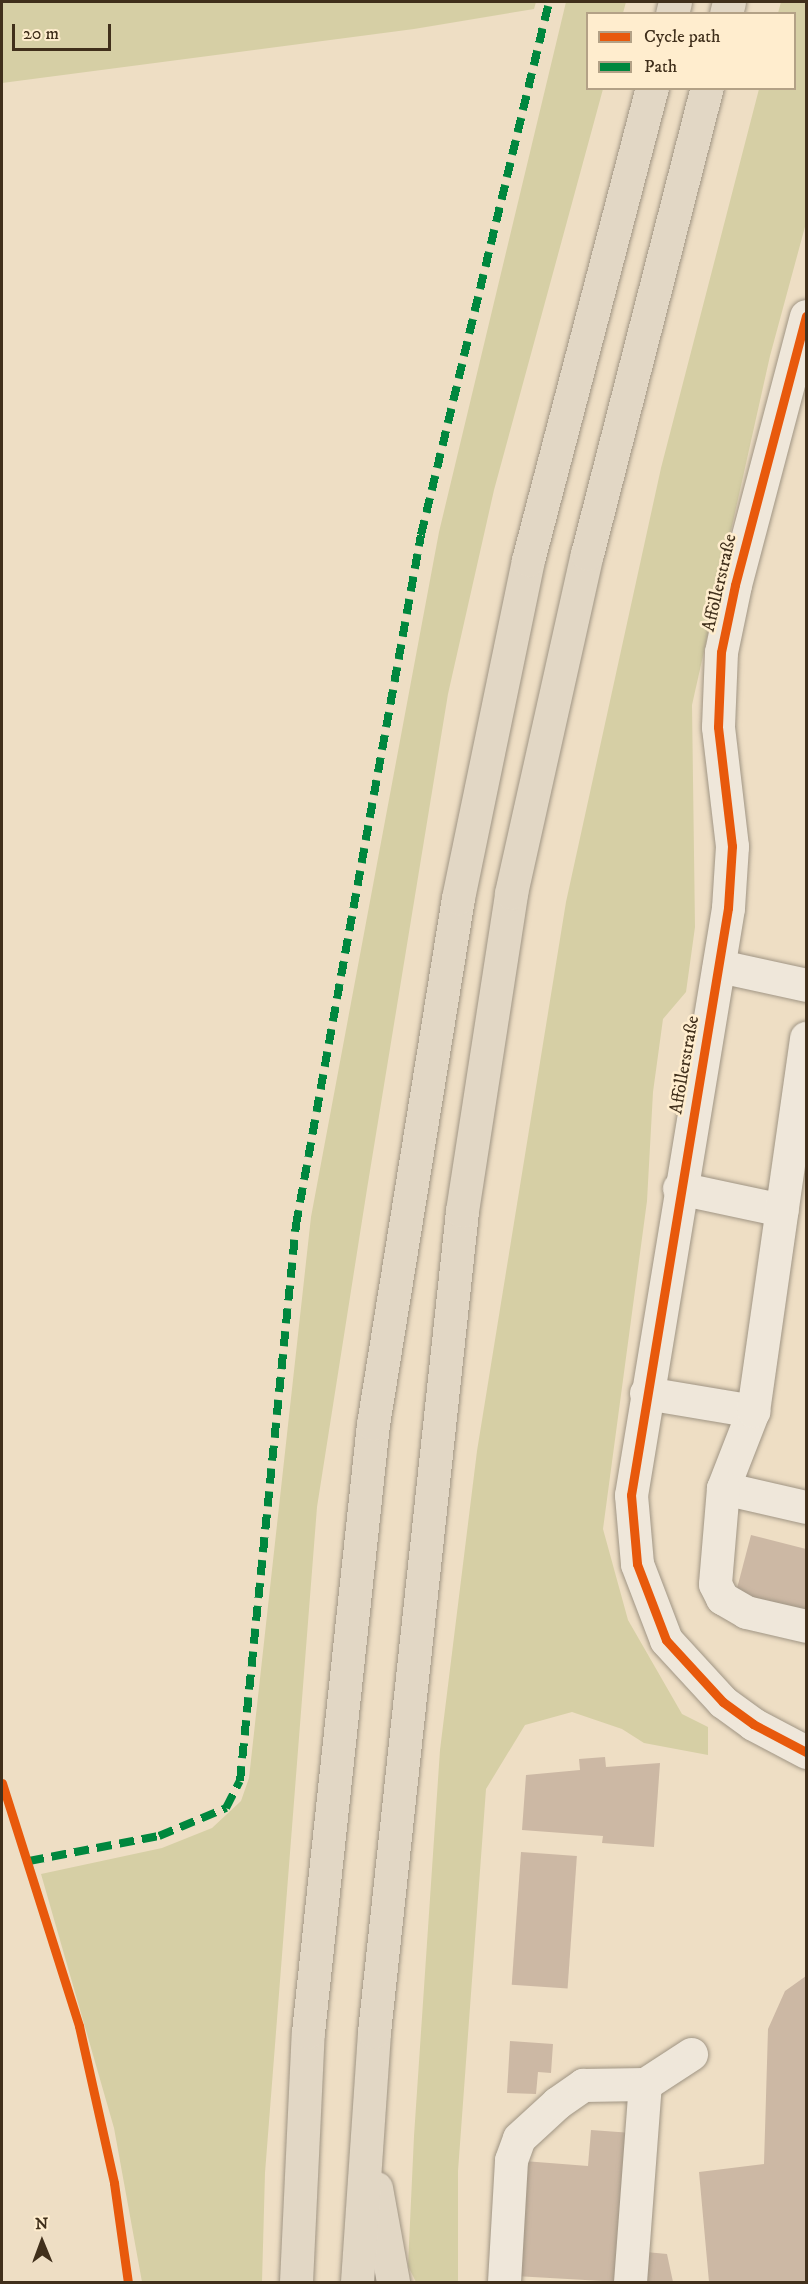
<!DOCTYPE html>
<html>
<head>
<meta charset="utf-8">
<style>
	body { margin:0 }
	#map { position:relative; width:808px; height:2284px; overflow:hidden; background:#eedec4; font-family:"IM FELL DW Pica",serif }
	div>[style] { position:absolute }
	[style*='--x'] { left:calc(var(--x)*1px); top:calc(var(--y)*1px); width:calc(var(--w)*1px); rotate:calc(var(--a)*1deg) }
	.green>* { inset:0; background:#d6cfa5 }
	.building>* { inset:0; background:#ccb8a4; transform-origin:0 0 }
	.roads { filter:drop-shadow(0 0 2px #a09584) drop-shadow(0 0 2px #a09584) }
	.minor>* { height:33px; margin:-16.5px; padding:0 16.5px; transform-origin:16.5px; border-radius:16.5px; background:#efe7da }
	.highway>* { height:33px; margin:-16.5px; padding:0 16.5px; transform-origin:16.5px; border-radius:16.5px; background:#e2d7c5 }
	.quiet>* { height:8px; margin-top:-4px; transform-origin:0; background:repeating-linear-gradient(90deg,#00873e 0 15px,transparent 0 23px) }
	.cycleway>* { height:9px; margin:-4.5px; padding:0 4.5px; transform-origin:4.5px; border-radius:4.5px; background:#e8590c }
	span { translate:-50% -50%; white-space:nowrap; text-align:center; line-height:1.15; -webkit-text-stroke:5px #ffedce; paint-order:stroke }
	.street-label { font-size:18px; color:#402f1b }
	.frame { position:absolute; inset:0; border:3px solid #402f1b; pointer-events:none }
	.legend { position:absolute; left:586px; top:12px; width:210px; height:78px; box-sizing:border-box; background:#ffedce; border:2px solid #b3a186; margin:0; padding:8px 10px; list-style:none; font-size:18px; color:#402f1b }
	.legend li { display:flex; align-items:center; gap:12px; height:30px }
	.legend b { width:30px; border:2px solid #b3a186 }
	.north { position:absolute; left:12px; top:2212px; width:60px; height:60px; -webkit-text-stroke:4px #ffedce; paint-order:stroke; rotate:359deg; font-size:16px; font-weight:700; line-height:24px; text-align:center; color:#402f1b }
	.north::after { content:''; display:block; margin:auto; width:21px; height:27px; background:#402f1b; clip-path:polygon(50% 0,100% 100%,50% 72%,0 100%) }
	.scale { position:absolute; left:12px; top:24px; width:99px; height:27px; box-sizing:border-box; border:3px solid #402f1b; border-top:0; padding-left:8px; font-size:18px; line-height:21px; white-space:nowrap; color:#402f1b; -webkit-text-stroke:4px #ffedce; paint-order:stroke }
</style>
</head>
<body>
<div id="map">
	<div class="green">
		<div style="clip-path:polygon(2px 2px,536px 2px,534px 9px,414px 29px,2px 83px)"></div>
		<div style="clip-path:polygon(566px 2px,626px 2px,623px 13px,588px 14px,588px 88px,603px 89px,494px 490px,448px 694px,367px 1189px,317px 1507px,265px 2173px,262px 2282px,142px 2282px,114px 2128px,41px 1874px,162px 1848px,212px 1828px,241px 1801px,249px 1778px,311px 1217px,439px 532px)"></div>
		<div style="clip-path:polygon(781px 2px,806px 2px,806px 223px,770px 356px,692px 705px,695px 927px,686px 992px,663px 1019px,653px 1092px,647px 1201px,603px 1529px,628px 1620px,682px 1714px,708px 1727px,708px 1755px,644px 1743px,622px 1729px,572px 1712px,525px 1725px,486px 1789px,458px 2171px,458px 2282px,416px 2282px,408px 2266px,414px 2136px,440px 1750px,477px 1451px,566px 902px,661px 468px,759px 89px,794px 88px,794px 14px,778px 13px)"></div>
	</div>
	<div class="building">
		<div style="clip-path:polygon(751px 1535px,806px 1549px,806px 1616px,735px 1596px)"></div>
		<div style="clip-path:polygon(605px 1757px,606px 1767px,660px 1763px,654px 1847px,602px 1843px,603px 1836px,522px 1830px,526px 1775px,580px 1770px,579px 1759px)"></div>
		<div style="left:521px;top:1852px;width:56px;height:133px;rotate:4deg"></div>
		<div style="clip-path:polygon(806px 1976px,806px 2282px,709px 2282px,699px 2172px,764px 2164px,768px 2029px,785px 1991px)"></div>
		<div style="clip-path:polygon(510px 2041px,553px 2044px,551px 2073px,538px 2072px,536px 2094px,507px 2093px)"></div>
		<div style="clip-path:polygon(591px 2130px,632px 2133px,620px 2282px,515px 2276px,524px 2161px,588px 2166px)"></div>
		<div style="clip-path:polygon(646px 2252px,667px 2254px,673px 2282px,644px 2282px)"></div>
	</div>
	<div class="roads">
		<div class="minor">
			<div style="--x:806;--y:316;--w:278;--a:104.8"></div>
			<div style="--x:735;--y:585;--w:68;--a:101.8"></div>
			<div style="--x:721;--y:652;--w:75;--a:92.3"></div>
			<div style="--x:718;--y:727;--w:120;--a:83.3"></div>
			<div style="--x:732;--y:846;--w:62;--a:93.7"></div>
			<div style="--x:728;--y:908;--w:595;--a:99.38"></div>
			<div style="--x:631;--y:1495;--w:69;--a:85"></div>
			<div style="--x:637;--y:1564;--w:81;--a:69.1"></div>
			<div style="--x:666;--y:1640;--w:84;--a:47.4"></div>
			<div style="--x:723;--y:1702;--w:37;--a:36"></div>
			<div style="--x:753;--y:1724;--w:60;--a:27.8"></div>
			<div style="--x:719;--y:966;--w:89;--a:12.3"></div>
			<div style="--x:679;--y:1188;--w:105;--a:12.1"></div>
			<div style="--x:646;--y:1393;--w:109;--a:9.5"></div>
			<div style="--x:753;--y:1411;--w:83;--a:111.3"></div>
			<div style="--x:723;--y:1488;--w:85;--a:12.9"></div>
			<div style="--x:753;--y:1411;--w:377;--a:-81.9"></div>
			<div style="--x:723;--y:1488;--w:96;--a:94.8"></div>
			<div style="--x:715;--y:1584;--w:16;--a:63"></div>
			<div style="--x:722;--y:1598;--w:28;--a:30"></div>
			<div style="--x:746;--y:1612;--w:62;--a:13.1"></div>
			<div style="--x:504;--y:2282;--w:122;--a:-86.7"></div>
			<div style="--x:511;--y:2160;--w:23;--a:-70"></div>
			<div style="--x:519;--y:2138;--w:52;--a:-42.6"></div>
			<div style="--x:557;--y:2103;--w:32;--a:-35"></div>
			<div style="--x:583;--y:2085;--w:62;--a:-0.9"></div>
			<div style="--x:645;--y:2084;--w:55;--a:-33.1"></div>
			<div style="--x:630;--y:2282;--w:199;--a:-85.7"></div>
		</div>
		<div class="highway">
			<div style="--x:672;--y:14;--w:12;--a:-76"></div>
			<div style="--x:726;--y:14;--w:12;--a:-76"></div>
			<div style="--x:376;--y:2188;--w:96;--a:79.7"></div>
			<div style="--x:296;--y:2282;--w:250;--a:-87.3"></div>
			<div style="--x:308;--y:2032;--w:611;--a:-83.9"></div>
			<div style="--x:373;--y:1424;--w:533;--a:-80.82"></div>
			<div style="--x:458;--y:898;--w:345;--a:-78.3"></div>
			<div style="--x:528;--y:560;--w:488;--a:-75.3"></div>
			<div style="--x:357;--y:2282;--w:251;--a:-86.1"></div>
			<div style="--x:374;--y:2032;--w:826;--a:-83.88"></div>
			<div style="--x:462;--y:1211;--w:322;--a:-81.2"></div>
			<div style="--x:511;--y:893;--w:347;--a:-77.4"></div>
			<div style="--x:587;--y:554;--w:481;--a:-75.6"></div>
		</div>
	</div>
	<div class="quiet">
		<div style="--x:29;--y:1861;--w:132;--a:-10.9"></div>
		<div style="--x:159;--y:1836;--w:73;--a:-22.7"></div>
		<div style="--x:226;--y:1808;--w:30;--a:-63"></div>
		<div style="--x:240;--y:1781;--w:559;--a:-84.25"></div>
		<div style="--x:296;--y:1225;--w:701;--a:-79.73"></div>
		<div style="--x:421;--y:535;--w:548;--a:-76.5"></div>
	</div>
	<div class="cycleway">
		<div style="--x:806;--y:316;--w:278;--a:104.8"></div>
		<div style="--x:735;--y:585;--w:68;--a:101.8"></div>
		<div style="--x:721;--y:652;--w:75;--a:92.3"></div>
		<div style="--x:718;--y:727;--w:120;--a:83.3"></div>
		<div style="--x:732;--y:846;--w:62;--a:93.7"></div>
		<div style="--x:728;--y:908;--w:595;--a:99.38"></div>
		<div style="--x:631;--y:1495;--w:69;--a:85"></div>
		<div style="--x:637;--y:1564;--w:81;--a:69.1"></div>
		<div style="--x:666;--y:1640;--w:84;--a:47.4"></div>
		<div style="--x:723;--y:1702;--w:37;--a:36"></div>
		<div style="--x:753;--y:1724;--w:60;--a:27.8"></div>
		<div style="--x:2;--y:1783;--w:255;--a:72.4"></div>
		<div style="--x:79;--y:2026;--w:161;--a:77.4"></div>
		<div style="--x:114;--y:2183;--w:100;--a:82"></div>
	</div>
	<div class="street-label">
		<span style="left:720px;top:583px;rotate:-77deg">Afföllerstraße</span>
		<span style="left:685px;top:1065px;rotate:-80deg">Afföllerstraße</span>
	</div>
	<div class="frame"></div>
	<ul class="legend">
	<li><b style="height:8px;background:#e8590c"></b>Cycle path</li>
	<li><b style="height:8px;background:#00873e"></b>Path</li>
	</ul>
	<div class="north">N</div>
	<div class="scale">20 m</div>
</div>
</body>
</html>
